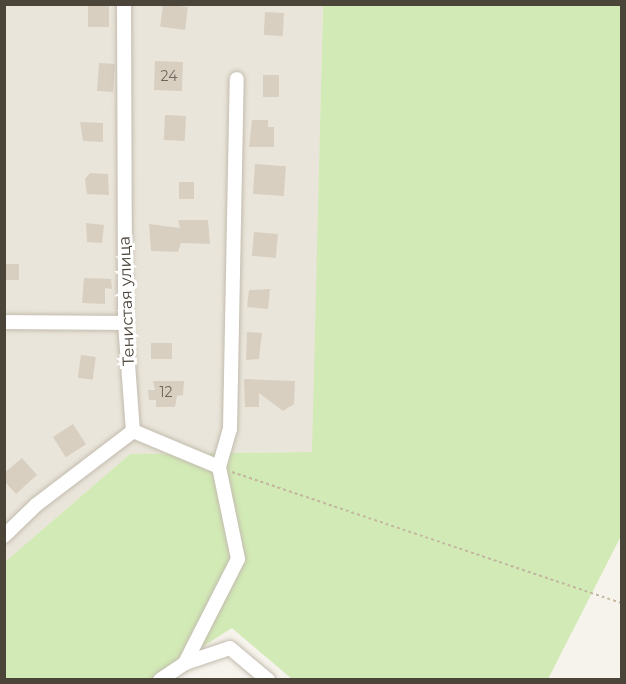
<!DOCTYPE html>
<html>
<head>
<meta charset="utf-8">
<style>
	body { margin:0 }
	#map { position:relative; width:626px; height:684px; overflow:hidden; background:#f6f3ec; font-family:Montserrat,sans-serif }
	div>[style] { position:absolute }
	[style*='--x'] { left:calc(var(--x)*1px); top:calc(var(--y)*1px); width:calc(var(--w)*1px); rotate:calc(var(--a)*1deg) }
	.residential>* { inset:0; background:#eae5da }
	.green>* { inset:0; background:#d2eab5 }
	.building>* { inset:0; background:#d8cfc1; transform-origin:0 0 }
	.path>* { height:2px; margin-top:-1px; transform-origin:0; background:repeating-linear-gradient(90deg,#c4b79f 0 3px,transparent 0 6px) }
	.roads { filter:drop-shadow(0 0 2px #c2bbae) drop-shadow(0 0 2px #c2bbae) }
	.street>* { height:14px; margin:-7px; padding:0 7px; transform-origin:7px; border-radius:7px; background:#fff }
	span { translate:-50% -50%; white-space:nowrap; text-align:center; line-height:1.15; -webkit-text-stroke:6px #fff; paint-order:stroke }
	.number-label { font-size:14px; color:#6e675b }
	.number-label span { -webkit-text-stroke-width:0 }
	.street-label { font-size:16px; color:#4b4439 }
	.frame { position:absolute; inset:0; border:6px solid #4b4439; pointer-events:none }
</style>
</head>
<body>
<div id="map">
	<div class="residential">
		<div style="clip-path:polygon(5px 5px,323px 5px,313px 452px,130px 454px,5px 563px)"></div>
	</div>
	<div class="green">
		<div style="clip-path:polygon(323px 5px,621px 5px,621px 536px,548px 679px,292px 679px,232px 628px,152px 679px,5px 679px,4px 563px,130px 454px,312px 452px)"></div>
	</div>
	<div class="building">
		<div style="left:88px;top:4px;width:21px;height:23px"></div>
		<div style="left:163px;top:4px;width:25px;height:23px;rotate:7deg"></div>
		<div style="left:265px;top:12px;width:19px;height:23px;rotate:3deg"></div>
		<div style="left:155px;top:61px;width:28px;height:29px;rotate:2deg"></div>
		<div style="left:99px;top:63px;width:16px;height:28px;rotate:4deg"></div>
		<div style="left:263px;top:75px;width:16px;height:22px"></div>
		<div style="left:165px;top:115px;width:21px;height:25px;rotate:3deg"></div>
		<div style="clip-path:polygon(252px 120px,268px 120px,268px 127px,274px 127px,274px 147px,249px 147px)"></div>
		<div style="clip-path:polygon(80px 122px,103px 123px,103px 142px,83px 141px)"></div>
		<div style="left:255px;top:164px;width:31px;height:30px;rotate:4deg"></div>
		<div style="clip-path:polygon(90px 173px,108px 174px,109px 195px,87px 194px,85px 179px)"></div>
		<div style="left:179px;top:182px;width:15px;height:17px"></div>
		<div style="clip-path:polygon(178px 220px,208px 220px,210px 244px,181px 243px,178px 252px,151px 251px,149px 224px,180px 228px)"></div>
		<div style="clip-path:polygon(86px 223px,104px 225px,102px 243px,87px 242px)"></div>
		<div style="left:254px;top:232px;width:24px;height:24px;rotate:5deg"></div>
		<div style="left:4px;top:264px;width:15px;height:16px"></div>
		<div style="clip-path:polygon(84px 278px,111px 279px,112px 289px,105px 288px,105px 304px,82px 303px)"></div>
		<div style="clip-path:polygon(270px 289px,268px 309px,247px 307px,249px 290px)"></div>
		<div style="clip-path:polygon(247px 332px,262px 333px,259px 359px,246px 360px)"></div>
		<div style="left:151px;top:343px;width:21px;height:16px"></div>
		<div style="left:81px;top:355px;width:15px;height:23px;rotate:8deg"></div>
		<div style="clip-path:polygon(244px 379px,295px 381px,294px 404px,283px 411px,259px 393px,259px 407px,245px 407px)"></div>
		<div style="clip-path:polygon(153px 381px,184px 381px,183px 395px,177px 396px,175px 407px,156px 407px,156px 400px,149px 400px,148px 390px,155px 390px)"></div>
		<div style="left:73px;top:424px;width:24px;height:24px;rotate:57deg"></div>
		<div style="clip-path:polygon(22px 458px,37px 475px,16px 494px,4px 481px,4px 473px)"></div>
	</div>
	<div class="path">
		<div style="--x:232;--y:472;--w:411;--a:18.6"></div>
	</div>
	<div class="roads">
		<div class="street">
			<div style="--x:124;--y:4;--w:319;--a:89.8"></div>
			<div style="--x:125;--y:323;--w:108;--a:85.8"></div>
			<div style="--x:4;--y:322;--w:121;--a:0.5"></div>
			<div style="--x:133;--y:431;--w:93;--a:22.7"></div>
			<div style="--x:219;--y:467;--w:94;--a:78.3"></div>
			<div style="--x:238;--y:559;--w:117;--a:117"></div>
			<div style="--x:219;--y:467;--w:40;--a:-74"></div>
			<div style="--x:230;--y:429;--w:350;--a:-88.9"></div>
			<div style="--x:4;--y:536;--w:45;--a:-44.1"></div>
			<div style="--x:36;--y:505;--w:122;--a:-37.3"></div>
			<div style="--x:160;--y:680;--w:30;--a:-34"></div>
			<div style="--x:185;--y:663;--w:47;--a:-18.4"></div>
			<div style="--x:230;--y:648;--w:50;--a:40.1"></div>
		</div>
	</div>
	<div class="number-label">
		<span style="left:169px;top:76px">24</span>
		<span style="left:166px;top:392px">12</span>
	</div>
	<div class="street-label">
		<span style="left:127px;top:301px;rotate:-92deg">Тенистая улица</span>
	</div>
	<div class="frame"></div>
</div>
</body>
</html>
